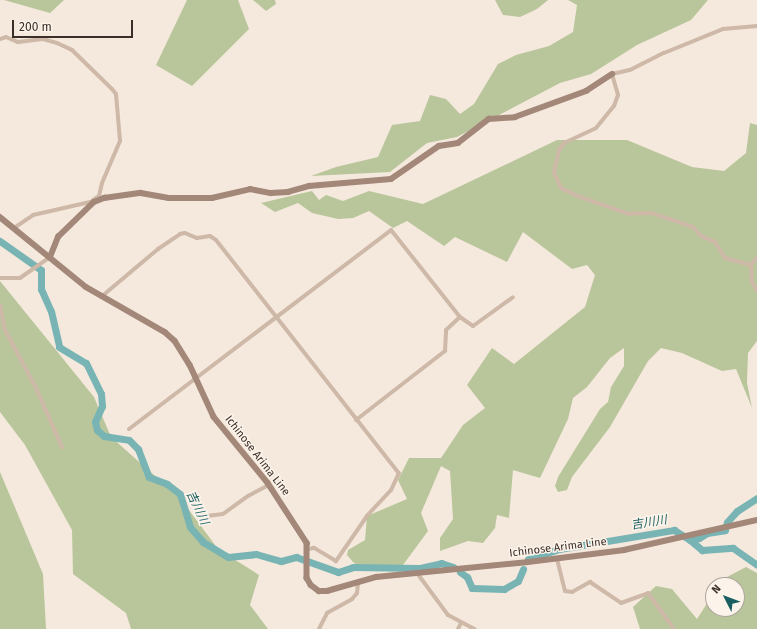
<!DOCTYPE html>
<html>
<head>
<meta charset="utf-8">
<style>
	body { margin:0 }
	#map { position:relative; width:757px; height:629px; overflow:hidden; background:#f5e9dd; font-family:"Fira Sans","Noto Sans JP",sans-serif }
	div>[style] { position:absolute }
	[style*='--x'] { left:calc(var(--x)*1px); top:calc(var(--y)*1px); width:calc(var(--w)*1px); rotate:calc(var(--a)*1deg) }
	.green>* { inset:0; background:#b9c69b }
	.river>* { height:7px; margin:-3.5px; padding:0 3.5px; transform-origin:3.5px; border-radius:3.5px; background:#79b4b5 }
	.street>* { height:4px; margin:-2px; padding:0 2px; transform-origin:2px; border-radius:2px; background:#ceb8a7 }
	.secondary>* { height:5.5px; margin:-2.75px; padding:0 2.75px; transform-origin:2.75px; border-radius:2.75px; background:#a38778 }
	span { translate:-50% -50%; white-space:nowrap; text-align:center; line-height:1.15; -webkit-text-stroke:3px #fcf3ea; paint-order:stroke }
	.street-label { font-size:11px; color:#3a2e28 }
	.water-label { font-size:12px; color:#195e60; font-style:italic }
	.north { position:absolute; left:705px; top:577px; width:40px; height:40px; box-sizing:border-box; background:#fcf3ea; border:1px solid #aea49c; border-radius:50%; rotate:312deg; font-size:11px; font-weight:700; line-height:16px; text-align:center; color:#3a2e28 }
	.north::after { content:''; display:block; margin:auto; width:14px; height:18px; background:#195e60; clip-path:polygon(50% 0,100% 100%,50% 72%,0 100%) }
	.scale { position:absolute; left:12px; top:20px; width:121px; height:18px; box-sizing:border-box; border:2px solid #3a2e28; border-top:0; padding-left:5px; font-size:12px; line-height:14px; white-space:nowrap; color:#3a2e28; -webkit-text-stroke:3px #fcf3ea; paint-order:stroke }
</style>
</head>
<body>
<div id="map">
	<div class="green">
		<div style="clip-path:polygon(4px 0,64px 0,50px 13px)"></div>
		<div style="clip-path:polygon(187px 0,238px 0,249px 29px,192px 86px,156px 65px)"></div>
		<div style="clip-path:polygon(253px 0,275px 0,276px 4px,266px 11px)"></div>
		<div style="clip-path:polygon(495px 0,548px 0,537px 9px,520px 17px,503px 15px)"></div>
		<div style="clip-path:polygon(568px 0,708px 0,691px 20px,637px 45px,591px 74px,560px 83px,457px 137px,427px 143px,390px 172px,311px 176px,336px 167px,378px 157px,392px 125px,420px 121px,430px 95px,446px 99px,460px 114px,474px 104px,498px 64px,516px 55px,549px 46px,573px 32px,577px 5px)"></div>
		<div style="clip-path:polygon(750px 123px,757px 125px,757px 341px,748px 353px,747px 383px,752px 408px,736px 369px,722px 371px,682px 353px,661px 348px,648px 361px,610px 427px,572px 477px,567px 490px,558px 492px,555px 486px,558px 477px,600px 409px,608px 402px,611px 387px,624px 366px,624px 348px,610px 358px,587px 387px,573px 398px,568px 419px,540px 478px,513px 470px,509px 518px,497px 515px,495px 528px,483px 543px,468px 541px,440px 551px,440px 538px,453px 519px,450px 471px,441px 466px,421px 513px,428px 531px,400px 569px,376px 571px,362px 569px,353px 562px,347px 555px,348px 550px,365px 540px,367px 516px,407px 499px,398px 480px,409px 458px,441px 458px,463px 425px,485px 408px,467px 385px,492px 348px,514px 364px,585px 307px,595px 275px,587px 265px,572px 269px,523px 232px,507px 262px,455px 237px,444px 246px,407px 221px,393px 228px,369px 211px,353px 218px,338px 219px,312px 213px,298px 203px,275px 212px,261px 203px,312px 191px,319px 200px,326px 195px,343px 201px,369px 191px,423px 204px,557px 140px,627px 140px,692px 167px,724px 171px,746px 153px)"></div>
		<div style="clip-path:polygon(0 281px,94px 397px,111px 437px,180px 498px,218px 549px,259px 575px,250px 605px,268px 629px,131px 629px,126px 613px,73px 574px,72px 530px,25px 445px,0 412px)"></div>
		<div style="clip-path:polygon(0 472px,43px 574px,46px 629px,0 629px)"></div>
		<div style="clip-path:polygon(746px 567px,757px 573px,757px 629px,640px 629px,633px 607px,656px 586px,672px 589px,697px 619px,713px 594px,713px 609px,737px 609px,737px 585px,719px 585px,723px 579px)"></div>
	</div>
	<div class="river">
		<div style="--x:0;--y:241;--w:50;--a:35.3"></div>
		<div style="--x:41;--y:270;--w:19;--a:90"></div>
		<div style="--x:41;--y:289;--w:24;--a:66"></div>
		<div style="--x:51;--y:311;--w:37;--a:77"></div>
		<div style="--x:59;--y:347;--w:31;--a:31"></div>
		<div style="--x:86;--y:363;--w:34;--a:64"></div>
		<div style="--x:101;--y:394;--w:12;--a:85"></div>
		<div style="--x:102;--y:406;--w:17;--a:114"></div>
		<div style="--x:95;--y:422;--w:8;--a:76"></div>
		<div style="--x:97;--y:430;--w:9;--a:41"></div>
		<div style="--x:104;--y:436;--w:25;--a:9"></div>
		<div style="--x:129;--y:440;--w:13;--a:45"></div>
		<div style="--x:138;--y:449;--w:30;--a:69"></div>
		<div style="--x:149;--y:477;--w:19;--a:21"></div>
		<div style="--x:167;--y:484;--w:16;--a:38"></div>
		<div style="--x:180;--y:494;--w:34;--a:73"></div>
		<div style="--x:190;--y:527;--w:20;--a:49"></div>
		<div style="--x:203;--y:542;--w:29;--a:31"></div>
		<div style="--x:228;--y:557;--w:28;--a:-6"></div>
		<div style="--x:256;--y:554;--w:26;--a:16"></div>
		<div style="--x:281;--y:561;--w:16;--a:-15"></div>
		<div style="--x:296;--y:557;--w:45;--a:19.7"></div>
		<div style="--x:338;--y:572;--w:16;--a:-18"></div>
		<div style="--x:353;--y:567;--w:67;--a:0.9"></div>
		<div style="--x:420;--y:568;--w:22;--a:-13"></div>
		<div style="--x:441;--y:563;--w:13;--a:18"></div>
		<div style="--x:690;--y:540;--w:16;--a:40"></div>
		<div style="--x:702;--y:550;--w:31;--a:-4"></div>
		<div style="--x:733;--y:548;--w:29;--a:35"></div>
		<div style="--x:528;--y:559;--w:33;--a:-18"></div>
		<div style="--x:559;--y:549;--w:117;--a:-9.4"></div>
		<div style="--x:674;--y:530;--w:19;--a:32"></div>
		<div style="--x:690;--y:540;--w:9;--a:-13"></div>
		<div style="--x:699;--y:538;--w:9;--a:-32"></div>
		<div style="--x:707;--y:533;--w:18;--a:-9"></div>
		<div style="--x:725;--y:530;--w:8;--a:-76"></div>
		<div style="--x:727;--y:522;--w:15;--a:-48"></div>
		<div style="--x:737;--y:511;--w:24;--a:-33"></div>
		<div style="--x:460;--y:572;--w:9;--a:36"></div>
		<div style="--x:467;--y:577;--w:12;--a:66"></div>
		<div style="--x:472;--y:588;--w:32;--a:2"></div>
		<div style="--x:504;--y:589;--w:16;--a:-30"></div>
		<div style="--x:518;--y:581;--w:13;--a:-67"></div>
	</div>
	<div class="street">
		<div style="--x:0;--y:39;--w:6;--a:-18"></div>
		<div style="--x:6;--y:37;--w:13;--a:23"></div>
		<div style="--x:18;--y:42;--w:25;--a:-7"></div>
		<div style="--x:43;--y:39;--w:15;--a:16"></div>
		<div style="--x:57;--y:43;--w:17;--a:25"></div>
		<div style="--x:72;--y:50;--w:56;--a:44.3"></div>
		<div style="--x:112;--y:89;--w:6;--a:51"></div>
		<div style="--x:116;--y:94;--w:47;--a:85.1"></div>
		<div style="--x:120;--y:141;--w:46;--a:113.2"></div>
		<div style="--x:102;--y:183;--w:13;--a:103"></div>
		<div style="--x:99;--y:196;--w:7;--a:146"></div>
		<div style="--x:14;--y:228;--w:23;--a:-34"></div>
		<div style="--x:33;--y:215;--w:63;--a:-12.9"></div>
		<div style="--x:757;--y:258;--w:9;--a:131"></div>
		<div style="--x:751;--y:265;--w:17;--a:87"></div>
		<div style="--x:752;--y:282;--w:10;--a:61"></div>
		<div style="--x:751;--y:265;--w:27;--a:-165"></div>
		<div style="--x:725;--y:258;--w:19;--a:-122"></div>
		<div style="--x:715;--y:242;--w:15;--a:-157"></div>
		<div style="--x:701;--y:236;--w:12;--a:-132"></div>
		<div style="--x:693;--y:227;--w:43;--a:-161.1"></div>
		<div style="--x:652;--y:213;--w:23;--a:178"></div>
		<div style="--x:629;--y:214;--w:52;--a:-160.9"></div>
		<div style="--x:580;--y:197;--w:21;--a:-155"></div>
		<div style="--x:561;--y:188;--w:17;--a:-114"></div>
		<div style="--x:554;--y:172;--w:23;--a:-77"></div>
		<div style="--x:559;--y:150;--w:9;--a:-54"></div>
		<div style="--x:564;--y:143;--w:35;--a:-25"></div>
		<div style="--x:596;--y:128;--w:28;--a:-51"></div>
		<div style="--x:614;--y:106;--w:12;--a:-70"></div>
		<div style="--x:618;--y:95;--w:22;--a:-106"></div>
		<div style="--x:612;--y:74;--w:18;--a:-13"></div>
		<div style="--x:630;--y:70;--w:38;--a:-27"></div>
		<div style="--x:664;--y:53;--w:64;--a:-22.1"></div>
		<div style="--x:723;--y:29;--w:34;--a:-5"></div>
		<div style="--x:0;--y:278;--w:20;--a:0"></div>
		<div style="--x:20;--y:278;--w:37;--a:-35"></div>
		<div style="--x:101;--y:297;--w:75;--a:-40.1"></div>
		<div style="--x:158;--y:249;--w:27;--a:-34"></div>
		<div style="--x:180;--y:234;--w:5;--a:-11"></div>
		<div style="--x:185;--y:233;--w:13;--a:23"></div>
		<div style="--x:197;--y:238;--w:13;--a:-9"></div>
		<div style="--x:210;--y:236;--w:7;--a:34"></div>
		<div style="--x:216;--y:240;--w:296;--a:51.9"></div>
		<div style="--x:399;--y:473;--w:19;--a:115"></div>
		<div style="--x:391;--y:490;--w:35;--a:133"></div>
		<div style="--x:367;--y:516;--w:55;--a:124.6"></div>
		<div style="--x:336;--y:561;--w:26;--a:-149"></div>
		<div style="--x:314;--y:548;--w:6;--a:171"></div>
		<div style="--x:0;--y:305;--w:25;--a:79"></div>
		<div style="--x:5;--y:330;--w:64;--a:61.8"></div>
		<div style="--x:35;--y:386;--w:67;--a:66.1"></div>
		<div style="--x:356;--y:420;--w:113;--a:-37.8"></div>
		<div style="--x:445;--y:351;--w:21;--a:-87"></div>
		<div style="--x:446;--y:330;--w:19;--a:-43"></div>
		<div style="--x:129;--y:429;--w:329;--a:-37.2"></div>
		<div style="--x:391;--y:230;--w:111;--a:51.6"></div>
		<div style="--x:460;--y:317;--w:16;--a:35"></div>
		<div style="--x:473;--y:326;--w:49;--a:-35.9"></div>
		<div style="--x:199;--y:517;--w:24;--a:-7"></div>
		<div style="--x:223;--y:514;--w:31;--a:-36"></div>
		<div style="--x:248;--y:496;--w:24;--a:-28"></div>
		<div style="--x:557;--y:559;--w:33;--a:76"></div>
		<div style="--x:565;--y:591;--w:7;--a:8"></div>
		<div style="--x:572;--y:592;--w:21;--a:-29"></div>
		<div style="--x:590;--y:582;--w:37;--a:34"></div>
		<div style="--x:621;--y:603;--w:29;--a:-20"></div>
		<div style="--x:648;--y:593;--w:44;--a:54.2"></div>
		<div style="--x:417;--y:573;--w:52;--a:53.6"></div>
		<div style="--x:448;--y:615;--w:30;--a:28"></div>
		<div style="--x:319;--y:629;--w:18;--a:-63"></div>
		<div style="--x:327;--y:613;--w:29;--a:-29"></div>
		<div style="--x:352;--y:599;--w:8;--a:-50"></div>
		<div style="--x:357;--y:593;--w:10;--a:-84"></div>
		<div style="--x:458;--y:629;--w:7;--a:-63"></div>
	</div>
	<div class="secondary">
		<div style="--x:0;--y:217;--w:111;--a:39.1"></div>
		<div style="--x:86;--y:287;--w:91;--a:29.7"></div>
		<div style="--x:165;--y:332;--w:13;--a:42"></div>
		<div style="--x:175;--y:341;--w:28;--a:58"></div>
		<div style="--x:190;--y:365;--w:57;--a:65.2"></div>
		<div style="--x:214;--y:417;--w:85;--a:50.7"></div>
		<div style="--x:268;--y:483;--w:72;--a:57"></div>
		<div style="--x:307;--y:543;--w:35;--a:90"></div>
		<div style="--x:307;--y:578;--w:8;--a:60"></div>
		<div style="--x:311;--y:585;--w:10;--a:37"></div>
		<div style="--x:319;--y:591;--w:8;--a:0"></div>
		<div style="--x:327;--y:591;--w:51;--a:-15.9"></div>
		<div style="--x:376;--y:577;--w:153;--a:-5.6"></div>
		<div style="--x:528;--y:562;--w:97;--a:-7.1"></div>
		<div style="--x:624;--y:550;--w:136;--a:-12.7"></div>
		<div style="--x:50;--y:257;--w:22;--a:-68"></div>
		<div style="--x:58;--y:237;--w:50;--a:-44.2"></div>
		<div style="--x:94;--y:202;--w:11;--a:-22"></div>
		<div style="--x:104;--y:198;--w:37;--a:-8"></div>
		<div style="--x:141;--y:193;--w:28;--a:10"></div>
		<div style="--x:169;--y:198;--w:43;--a:0"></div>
		<div style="--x:212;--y:198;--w:39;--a:-13"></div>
		<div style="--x:250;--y:189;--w:21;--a:11"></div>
		<div style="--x:271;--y:193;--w:17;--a:-3"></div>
		<div style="--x:288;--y:192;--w:22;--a:-16"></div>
		<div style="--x:309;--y:186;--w:82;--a:-4.9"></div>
		<div style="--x:391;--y:179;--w:58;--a:-34.5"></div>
		<div style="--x:439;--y:146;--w:19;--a:-9"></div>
		<div style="--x:458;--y:143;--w:39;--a:-38"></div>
		<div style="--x:489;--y:119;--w:26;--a:-4"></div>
		<div style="--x:515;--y:117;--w:76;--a:-20.1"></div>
		<div style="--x:586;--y:91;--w:31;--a:-33"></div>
	</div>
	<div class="street-label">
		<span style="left:257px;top:456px;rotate:52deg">Ichinose Arima Line</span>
		<span style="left:558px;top:548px;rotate:-7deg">Ichinose Arima Line</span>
	</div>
	<div class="water-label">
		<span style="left:197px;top:508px;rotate:65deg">吉川川</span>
		<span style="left:649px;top:523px;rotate:-9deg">吉川川</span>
	</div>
	<div class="north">N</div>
	<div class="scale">200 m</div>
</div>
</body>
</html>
